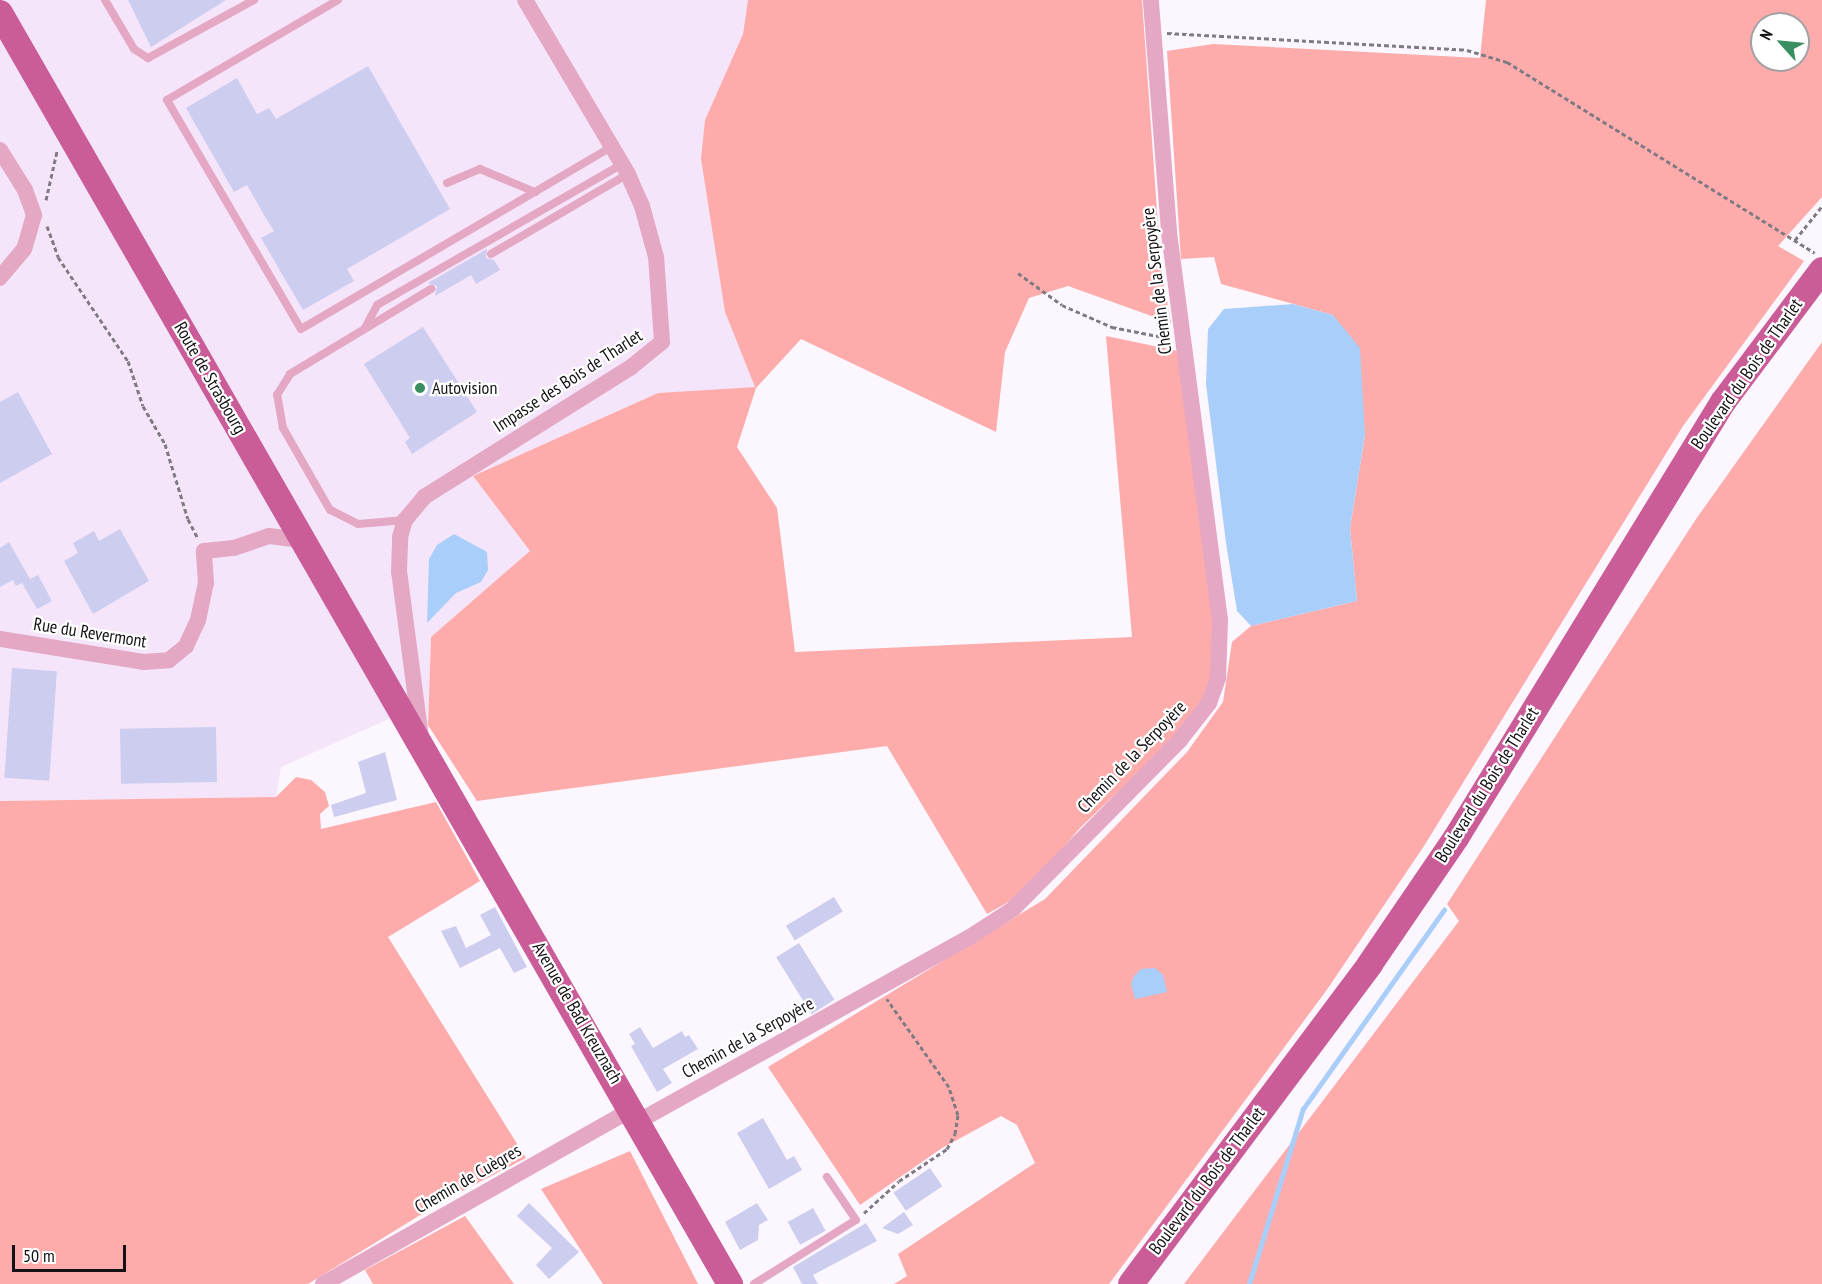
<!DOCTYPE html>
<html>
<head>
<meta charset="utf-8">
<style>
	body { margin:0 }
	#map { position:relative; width:1822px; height:1284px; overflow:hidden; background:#fcf6ff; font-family:"PT Sans Narrow",sans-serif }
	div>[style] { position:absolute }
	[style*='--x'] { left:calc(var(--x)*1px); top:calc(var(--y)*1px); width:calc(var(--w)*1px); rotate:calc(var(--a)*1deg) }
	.built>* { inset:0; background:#f5e5fa }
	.green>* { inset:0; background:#feacab }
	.water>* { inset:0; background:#a9cef9 }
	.stream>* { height:4.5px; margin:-2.25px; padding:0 2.25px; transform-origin:2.25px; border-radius:2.25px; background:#a9cef9 }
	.building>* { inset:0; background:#cdcdf0; transform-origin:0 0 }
	.path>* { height:3px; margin-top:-1.5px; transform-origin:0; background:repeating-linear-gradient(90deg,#807b82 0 4.5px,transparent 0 7.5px) }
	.service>* { height:8px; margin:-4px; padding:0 4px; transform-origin:4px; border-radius:4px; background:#e4a7c4 }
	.minor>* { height:16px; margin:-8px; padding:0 8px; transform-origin:8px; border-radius:8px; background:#e4a7c4 }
	.primary>* { height:26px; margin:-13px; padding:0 13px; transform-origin:13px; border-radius:13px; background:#ca5c98 }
	.dots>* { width:16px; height:16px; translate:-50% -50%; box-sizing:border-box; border:3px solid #fff; border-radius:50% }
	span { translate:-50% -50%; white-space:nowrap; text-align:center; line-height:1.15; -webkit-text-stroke:4.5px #fff; paint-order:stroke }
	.street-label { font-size:18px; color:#151116 }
	.poi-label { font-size:18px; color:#151116 }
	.left { translate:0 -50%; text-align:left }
	.north { position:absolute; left:1750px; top:12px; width:60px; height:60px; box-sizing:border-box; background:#fff; border:2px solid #a1a0a2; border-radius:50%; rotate:297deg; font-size:16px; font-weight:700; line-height:24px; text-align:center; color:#151116 }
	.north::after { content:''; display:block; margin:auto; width:21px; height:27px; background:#398f62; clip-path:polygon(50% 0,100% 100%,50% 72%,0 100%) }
	.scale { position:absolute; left:12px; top:1245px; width:114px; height:27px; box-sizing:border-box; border:3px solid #151116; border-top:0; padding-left:8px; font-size:18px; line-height:21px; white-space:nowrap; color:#151116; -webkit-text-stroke:4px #fff; paint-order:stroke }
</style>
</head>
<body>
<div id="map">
	<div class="built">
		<div style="clip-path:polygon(0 0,748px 0,743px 34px,705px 120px,725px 312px,756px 387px,658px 393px,473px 476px,531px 551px,431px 637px,428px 725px,405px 735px,393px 717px,281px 767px,276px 797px,0 801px)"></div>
	</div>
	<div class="green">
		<div style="clip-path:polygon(748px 0,1142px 0,1161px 267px,1171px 323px,1068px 286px,1029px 298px,1005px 352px,996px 432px,801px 339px,756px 388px,737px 447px,777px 508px,795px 652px,1132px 637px,1106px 336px,1178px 351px,1215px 629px,1212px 676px,1206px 697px,1172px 740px,1080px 828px,1024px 893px,987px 914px,887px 746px,477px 801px,428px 725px,431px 637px,530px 551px,473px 476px,658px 393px,755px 387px,725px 312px,701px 159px,705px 120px,743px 34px)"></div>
		<div style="clip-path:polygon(evenodd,1486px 0,1822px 0,1822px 197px,1778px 246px,1804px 261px,1683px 426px,1424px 846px,1326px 991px,1109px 1284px,894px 1284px,907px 1276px,898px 1254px,1035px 1163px,1017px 1125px,1001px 1116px,942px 1148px,860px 1205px,768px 1067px,1045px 899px,1187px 752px,1223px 702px,1232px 642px,1251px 626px,1357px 601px,1350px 528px,1365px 435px,1333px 315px,1221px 284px,1214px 257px,1181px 259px,1167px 51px,1213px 44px,1480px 58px,1486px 0,1762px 24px,1798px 24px,1798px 60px,1762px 60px,1762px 24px)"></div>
		<div style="clip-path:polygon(1822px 342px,1822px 1284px,1184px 1284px,1459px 921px,1447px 904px,1696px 519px)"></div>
		<div style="clip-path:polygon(296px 777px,311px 780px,325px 792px,329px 806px,320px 814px,321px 829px,436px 802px,480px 881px,388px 937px,526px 1158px,443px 1201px,308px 1284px,0 1284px,0 801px,276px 797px)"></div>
		<div style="clip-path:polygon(630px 1151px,698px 1284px,603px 1284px,541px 1189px)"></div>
		<div style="clip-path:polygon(465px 1216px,514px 1284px,373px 1284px,365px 1270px)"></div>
	</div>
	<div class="water">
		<div style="clip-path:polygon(1293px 304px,1333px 315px,1360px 348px,1365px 435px,1350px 528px,1357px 601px,1251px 626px,1237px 611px,1226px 543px,1206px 384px,1208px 329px,1224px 309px)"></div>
		<div style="clip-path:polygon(454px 534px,487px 552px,488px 570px,481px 582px,456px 593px,427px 623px,429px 559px,437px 545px)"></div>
		<div style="clip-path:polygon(1155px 968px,1163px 975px,1167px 992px,1135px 999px,1131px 984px,1134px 976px,1141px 969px)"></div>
	</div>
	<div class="stream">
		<div style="--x:1249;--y:1284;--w:183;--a:-72.9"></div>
		<div style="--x:1303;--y:1109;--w:244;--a:-54.7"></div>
	</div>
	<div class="building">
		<div style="clip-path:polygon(128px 0,226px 0,151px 47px)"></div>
		<div style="clip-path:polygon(368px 66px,450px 209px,347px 269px,354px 281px,303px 310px,261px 238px,274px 231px,264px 215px,247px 185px,234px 192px,186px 108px,237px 78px,257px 114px,269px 108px,276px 119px)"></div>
		<div style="clip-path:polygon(487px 249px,486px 258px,494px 260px,500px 270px,476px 284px,471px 275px,435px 296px,437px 286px,428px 283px)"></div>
		<div style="clip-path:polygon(423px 327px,477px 412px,412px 454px,405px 442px,410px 438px,364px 364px)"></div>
		<div style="clip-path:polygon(18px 392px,52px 454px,0 483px,0 402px)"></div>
		<div style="clip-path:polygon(120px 529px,149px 581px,93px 614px,64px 561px,78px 553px,73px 543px,94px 531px,99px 541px)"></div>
		<div style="clip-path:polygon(9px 542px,30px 579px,38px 575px,52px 601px,37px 609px,22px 583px,16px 586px,13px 580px,0 587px,0 548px)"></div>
		<div style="left:12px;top:668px;width:45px;height:110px;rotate:4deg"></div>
		<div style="left:216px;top:727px;width:55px;height:96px;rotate:89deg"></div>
		<div style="clip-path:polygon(385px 752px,397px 800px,334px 817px,331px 805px,366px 793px,358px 762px)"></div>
		<div style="left:834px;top:897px;width:17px;height:56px;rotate:59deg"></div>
		<div style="clip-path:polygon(495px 907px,527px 967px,514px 973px,500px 948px,460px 968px,441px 931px,456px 926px,466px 948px,491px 935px,480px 915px)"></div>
		<div style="left:799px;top:943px;width:67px;height:27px;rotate:58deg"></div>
		<div style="clip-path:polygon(640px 1027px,653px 1048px,682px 1031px,685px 1037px,689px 1035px,698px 1049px,663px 1069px,672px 1083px,657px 1092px,631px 1046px,635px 1044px,629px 1034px)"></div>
		<div style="clip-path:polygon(763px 1118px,787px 1160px,794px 1156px,802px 1170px,769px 1189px,737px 1133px)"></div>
		<div style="left:930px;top:1168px;width:22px;height:44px;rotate:56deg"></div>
		<div style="clip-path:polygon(529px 1203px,579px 1252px,549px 1279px,536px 1265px,552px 1248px,517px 1216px)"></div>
		<div style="clip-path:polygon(757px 1203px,768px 1220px,759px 1225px,758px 1240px,740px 1250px,725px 1222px)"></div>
		<div style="left:813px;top:1208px;width:26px;height:29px;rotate:61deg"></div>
		<div style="clip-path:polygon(904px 1212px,913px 1225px,898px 1234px,882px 1228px)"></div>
		<div style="clip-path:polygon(866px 1223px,877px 1241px,813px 1275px,818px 1284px,802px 1284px,793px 1267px)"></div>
	</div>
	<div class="path">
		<div style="--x:1167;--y:33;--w:300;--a:3.2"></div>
		<div style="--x:1467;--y:50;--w:42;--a:16.7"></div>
		<div style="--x:1507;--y:62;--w:362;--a:31.8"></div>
		<div style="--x:46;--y:200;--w:50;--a:-77.3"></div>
		<div style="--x:47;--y:226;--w:33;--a:70"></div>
		<div style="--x:58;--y:257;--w:125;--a:56.1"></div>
		<div style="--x:128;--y:361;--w:47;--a:71.6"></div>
		<div style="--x:143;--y:406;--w:44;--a:59.9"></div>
		<div style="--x:165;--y:444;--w:78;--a:73"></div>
		<div style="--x:188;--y:519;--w:22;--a:63"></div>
		<div style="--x:1795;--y:240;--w:43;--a:-51.5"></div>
		<div style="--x:1018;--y:273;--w:54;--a:36"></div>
		<div style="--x:1062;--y:305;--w:55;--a:23.7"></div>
		<div style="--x:1112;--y:327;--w:57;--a:11.1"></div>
		<div style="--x:864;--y:1213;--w:47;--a:-42.4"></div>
		<div style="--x:899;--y:1181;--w:58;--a:-33.7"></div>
		<div style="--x:947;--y:1149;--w:17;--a:-62"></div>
		<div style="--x:955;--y:1134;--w:19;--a:-81"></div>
		<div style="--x:958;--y:1115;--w:29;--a:-108"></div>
		<div style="--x:949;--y:1087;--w:108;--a:-125.2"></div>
	</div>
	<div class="service">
		<div style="--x:105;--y:0;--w:57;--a:59.4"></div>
		<div style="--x:134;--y:49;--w:17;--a:33"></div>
		<div style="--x:148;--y:58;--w:121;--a:-28.7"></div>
		<div style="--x:338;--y:0;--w:198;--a:149.7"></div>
		<div style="--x:167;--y:100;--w:265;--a:59.7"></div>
		<div style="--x:301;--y:329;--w:359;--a:-30.4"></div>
		<div style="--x:447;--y:183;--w:36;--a:-23"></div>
		<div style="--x:480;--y:169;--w:60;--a:22.7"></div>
		<div style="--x:491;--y:254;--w:159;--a:-30.3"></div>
		<div style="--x:365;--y:328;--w:26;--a:-62"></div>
		<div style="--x:377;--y:305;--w:283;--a:-29.9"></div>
		<div style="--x:405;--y:520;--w:47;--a:175.1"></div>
		<div style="--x:358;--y:524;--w:31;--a:-153"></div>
		<div style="--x:330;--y:510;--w:95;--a:-119.8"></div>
		<div style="--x:283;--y:428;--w:34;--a:-100"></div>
		<div style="--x:277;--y:395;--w:25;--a:-58"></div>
		<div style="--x:290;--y:374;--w:165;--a:-31.1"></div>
		<div style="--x:754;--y:1284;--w:120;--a:-32.1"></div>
		<div style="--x:856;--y:1220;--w:52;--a:-124"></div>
	</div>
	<div class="minor">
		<div style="--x:0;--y:150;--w:47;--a:58"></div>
		<div style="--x:25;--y:190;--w:27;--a:70"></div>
		<div style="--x:34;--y:215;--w:35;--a:106"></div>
		<div style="--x:24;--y:249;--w:38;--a:130"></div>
		<div style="--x:0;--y:639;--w:145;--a:9.1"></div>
		<div style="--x:143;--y:662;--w:26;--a:-4"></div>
		<div style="--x:169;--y:660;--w:22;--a:-39"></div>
		<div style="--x:186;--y:646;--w:29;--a:-65"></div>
		<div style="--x:198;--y:620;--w:38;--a:-78"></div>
		<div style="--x:206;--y:583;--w:32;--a:-94"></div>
		<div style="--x:204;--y:551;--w:30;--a:-6"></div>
		<div style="--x:234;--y:548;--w:37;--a:-19"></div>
		<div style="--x:269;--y:536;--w:35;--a:7"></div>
		<div style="--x:421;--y:738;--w:167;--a:-97.5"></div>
		<div style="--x:399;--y:572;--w:35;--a:-88"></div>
		<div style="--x:400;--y:537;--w:18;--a:-74"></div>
		<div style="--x:405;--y:520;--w:30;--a:-50"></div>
		<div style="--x:424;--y:497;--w:243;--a:-32.1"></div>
		<div style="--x:630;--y:368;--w:41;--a:-39.1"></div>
		<div style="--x:662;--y:342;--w:85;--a:-94"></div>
		<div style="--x:656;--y:257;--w:53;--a:-105.4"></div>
		<div style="--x:642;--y:206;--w:35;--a:-114"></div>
		<div style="--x:628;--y:174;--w:202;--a:-120.6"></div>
		<div style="--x:639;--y:1121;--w:379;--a:-29.1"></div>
		<div style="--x:970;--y:937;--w:51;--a:-33.1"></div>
		<div style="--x:1013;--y:909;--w:238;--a:-45.3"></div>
		<div style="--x:1180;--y:740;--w:47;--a:-51.9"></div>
		<div style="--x:1209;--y:703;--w:27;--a:-70"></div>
		<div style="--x:1218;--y:678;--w:58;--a:-88"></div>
		<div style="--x:1220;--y:620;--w:392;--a:-97.5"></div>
		<div style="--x:1169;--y:231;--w:232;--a:-94.5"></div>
		<div style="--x:323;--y:1284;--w:355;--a:-29.5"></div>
	</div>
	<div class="primary">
		<div style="--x:0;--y:13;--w:1466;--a:60.13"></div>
		<div style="--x:1131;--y:1284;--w:399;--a:-53.2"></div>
		<div style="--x:1370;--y:964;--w:153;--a:-55.7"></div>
		<div style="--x:1456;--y:838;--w:511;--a:-58.52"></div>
		<div style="--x:1723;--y:402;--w:165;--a:-53.1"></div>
	</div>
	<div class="dots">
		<div style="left:420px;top:388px;background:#398f62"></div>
	</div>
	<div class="street-label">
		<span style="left:1157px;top:281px;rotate:-97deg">Chemin de la Serpoyère</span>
		<span style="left:1747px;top:374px;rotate:-55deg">Boulevard du Bois de Tharlet</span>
		<span style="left:210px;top:378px;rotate:60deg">Route de Strasbourg</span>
		<span style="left:568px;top:381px;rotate:-33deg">Impasse des Bois de Tharlet</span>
		<span style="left:90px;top:633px;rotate:9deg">Rue du Revermont</span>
		<span style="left:1132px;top:757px;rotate:-46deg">Chemin de la Serpoyère</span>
		<span style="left:1487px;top:785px;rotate:-58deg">Boulevard du Bois de Tharlet</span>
		<span style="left:577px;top:1013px;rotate:60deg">Avenue de Bad Kreuznach</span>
		<span style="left:748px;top:1038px;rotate:-29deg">Chemin de la Serpoyère</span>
		<span style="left:468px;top:1179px;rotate:-30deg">Chemin de Cuègres</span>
		<span style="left:1207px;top:1181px;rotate:-53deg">Boulevard du Bois de Tharlet</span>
	</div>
	<div class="poi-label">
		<span class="left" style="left:432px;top:388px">Autovision</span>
	</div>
	<div class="north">N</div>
	<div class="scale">50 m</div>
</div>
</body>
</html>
